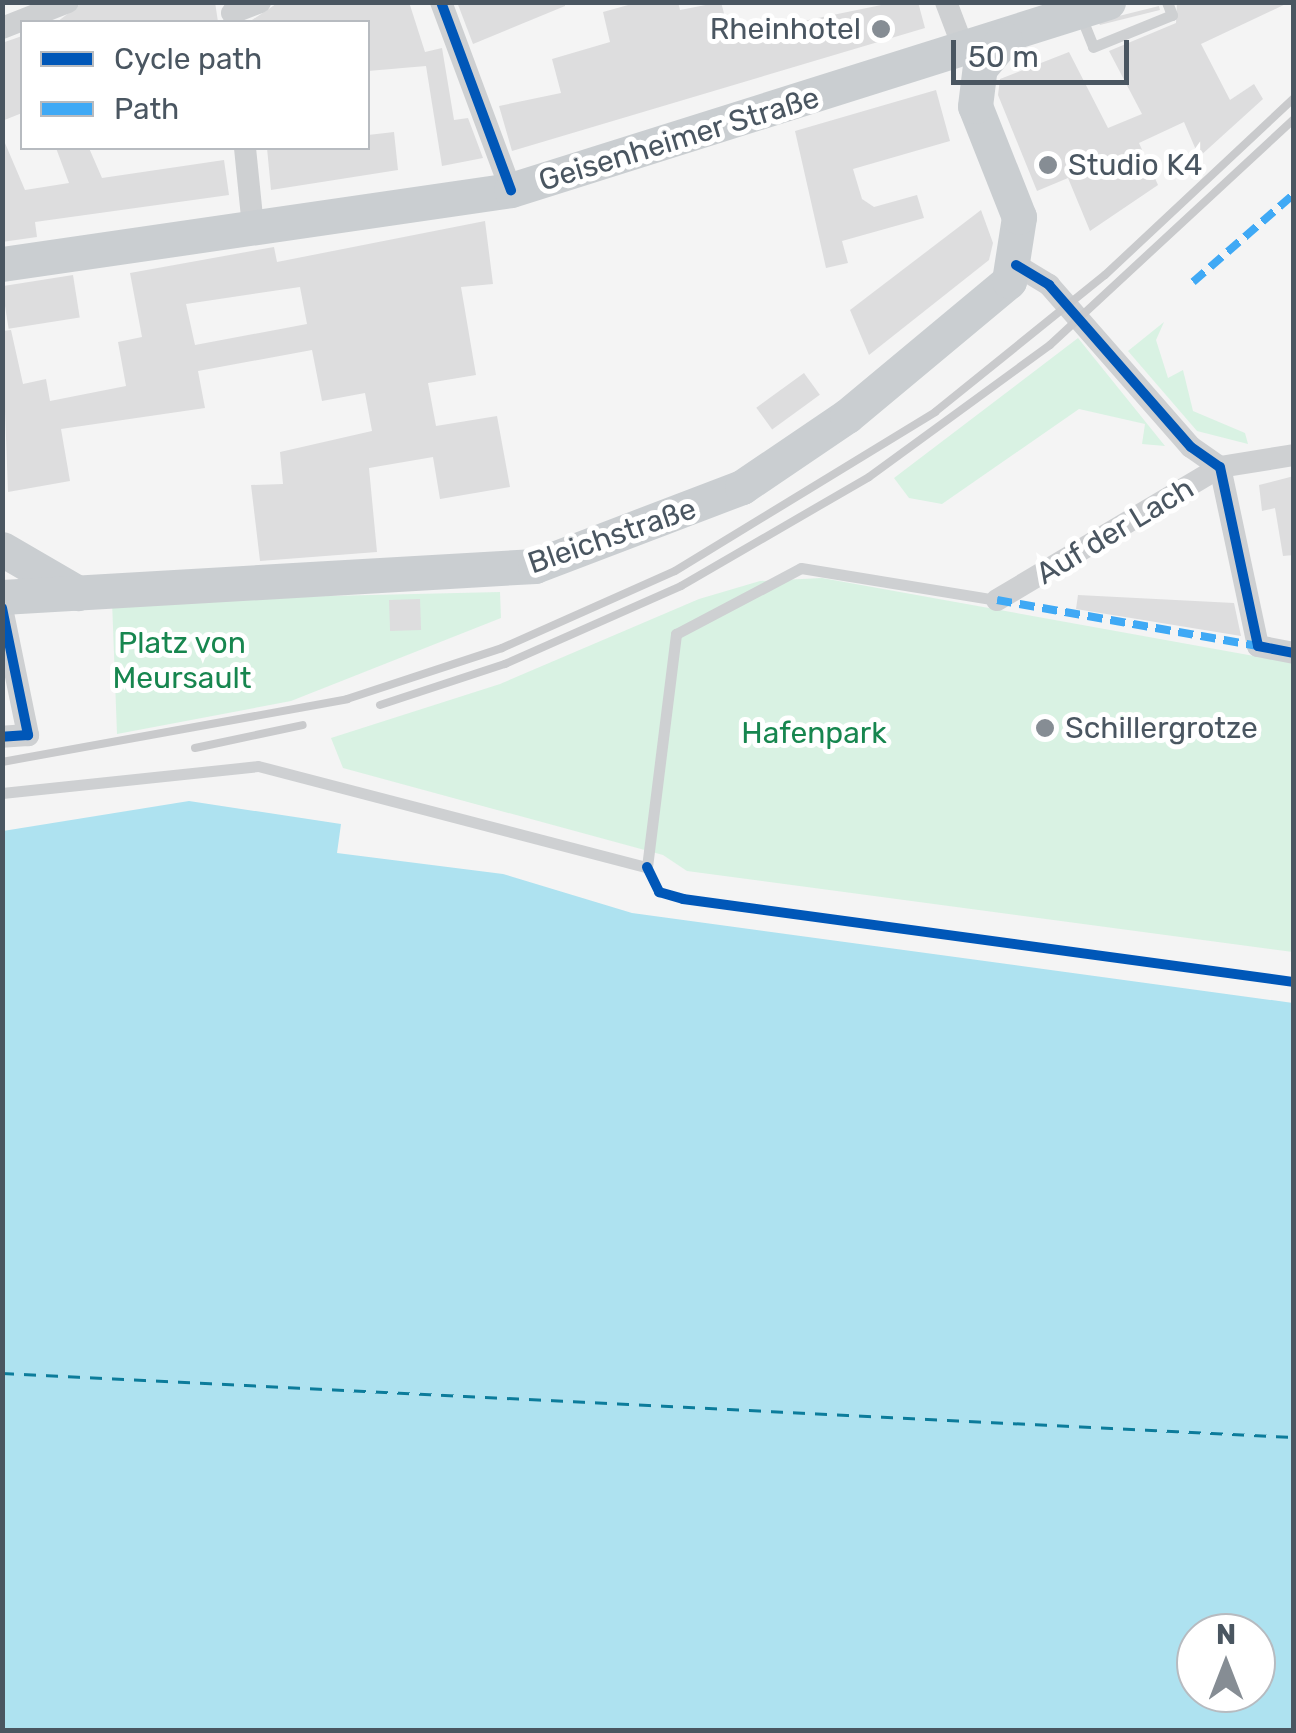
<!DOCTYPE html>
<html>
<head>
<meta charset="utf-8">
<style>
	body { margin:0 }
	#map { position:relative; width:1296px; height:1733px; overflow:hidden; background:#f4f4f4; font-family:Rubik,sans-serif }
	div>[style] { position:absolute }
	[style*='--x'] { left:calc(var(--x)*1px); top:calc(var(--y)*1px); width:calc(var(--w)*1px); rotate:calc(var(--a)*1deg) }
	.green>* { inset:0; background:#d9f2e3 }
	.water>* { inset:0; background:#aee2f0 }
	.ferry>* { height:2.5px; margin-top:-1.25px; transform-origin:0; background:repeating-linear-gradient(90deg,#0c7c9b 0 12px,transparent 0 22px) }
	.building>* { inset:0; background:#ddddde; transform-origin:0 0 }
	.lane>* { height:11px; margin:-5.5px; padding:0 5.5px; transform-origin:5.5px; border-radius:5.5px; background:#ced0d2 }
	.street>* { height:22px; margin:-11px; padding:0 11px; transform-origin:11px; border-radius:11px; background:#ced0d2 }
	.primary>* { height:35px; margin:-17.5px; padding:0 17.5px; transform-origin:17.5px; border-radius:17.5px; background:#caced1 }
	.rail>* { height:8px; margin:-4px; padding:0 4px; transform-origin:4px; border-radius:4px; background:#c9cacc }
	.quiet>* { height:8px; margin-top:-4px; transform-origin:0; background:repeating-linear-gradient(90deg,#3fa9f5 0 15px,transparent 0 23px) }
	.cycleway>* { height:10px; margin:-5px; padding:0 5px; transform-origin:5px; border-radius:5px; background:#0057b8 }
	.dots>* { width:28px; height:28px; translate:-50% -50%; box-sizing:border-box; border:5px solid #fff; border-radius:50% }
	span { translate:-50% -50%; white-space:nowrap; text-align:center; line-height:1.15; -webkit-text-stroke:10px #fff; paint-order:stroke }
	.poi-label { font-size:30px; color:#4a5661 }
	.right { translate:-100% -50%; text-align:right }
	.left { translate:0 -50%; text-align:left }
	.street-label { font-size:30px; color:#4a5661 }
	.park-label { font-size:30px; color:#17864f }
	.frame { position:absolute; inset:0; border:5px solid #4a5661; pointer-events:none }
	.legend { position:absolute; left:20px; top:20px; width:350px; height:130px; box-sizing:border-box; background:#fff; border:2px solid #b7bbc0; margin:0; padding:12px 18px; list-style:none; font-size:30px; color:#4a5661 }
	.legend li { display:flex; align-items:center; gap:20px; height:50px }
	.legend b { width:50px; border:2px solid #b7bbc0 }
	.north { position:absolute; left:1176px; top:1613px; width:100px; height:100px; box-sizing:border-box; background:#fff; border:2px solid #b7bbc0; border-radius:50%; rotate:0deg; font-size:28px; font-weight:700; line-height:40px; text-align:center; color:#4a5661 }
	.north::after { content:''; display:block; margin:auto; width:35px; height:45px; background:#868d94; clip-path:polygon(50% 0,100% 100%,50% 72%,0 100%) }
	.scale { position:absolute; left:951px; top:40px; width:178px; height:45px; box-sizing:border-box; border:5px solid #4a5661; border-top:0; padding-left:12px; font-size:30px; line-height:35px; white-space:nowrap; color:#4a5661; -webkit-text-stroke:8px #fff; paint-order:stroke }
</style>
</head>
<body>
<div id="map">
	<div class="green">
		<div style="clip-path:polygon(1164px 322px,1156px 340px,1168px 378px,1183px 370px,1193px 411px,1245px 433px,1248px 444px,1197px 431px,1128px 351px)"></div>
		<div style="clip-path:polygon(1078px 338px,1165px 446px,1142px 444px,1145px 424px,1079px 409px,942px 504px,909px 498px,894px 478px)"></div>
		<div style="clip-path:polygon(822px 578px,1293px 663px,1293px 952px,687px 871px,663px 855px,343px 768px,331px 738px,500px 684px,699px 599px,760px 581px)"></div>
		<div style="clip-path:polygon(500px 592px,501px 618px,291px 701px,117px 734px,112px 601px)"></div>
	</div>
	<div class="water">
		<div style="clip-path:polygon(evenodd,189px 801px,341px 824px,337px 853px,503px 874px,632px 913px,1293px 1003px,1293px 1730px,3px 1730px,3px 831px,189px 801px,1196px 1633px,1256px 1633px,1256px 1693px,1196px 1693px,1196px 1633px)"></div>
	</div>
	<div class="ferry">
		<div style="--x:2;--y:1373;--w:1294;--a:2.84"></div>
	</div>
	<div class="building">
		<div style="clip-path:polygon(83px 2px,215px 2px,218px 22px,57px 22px)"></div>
		<div style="clip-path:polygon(279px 2px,409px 2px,425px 52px,442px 48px,454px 120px,468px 118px,483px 158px,442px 166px,426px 66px,368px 71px,368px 22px,249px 22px)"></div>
		<div style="clip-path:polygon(457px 2px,565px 2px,565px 6px,473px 44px)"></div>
		<div style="clip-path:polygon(639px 2px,678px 2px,680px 10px,721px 2px,730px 36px,896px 2px,918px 2px,925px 28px,512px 151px,499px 106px,561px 93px,552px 59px,610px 42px,603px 12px)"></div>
		<div style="clip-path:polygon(1177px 2px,1290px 2px,1201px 44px,1230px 100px,1254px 84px,1263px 99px,1199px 157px,1184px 122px,1139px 143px,1158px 185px,1090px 231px,1068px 178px,1037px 191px,998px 95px,1000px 79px,1069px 52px,1108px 128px,1142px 114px,1109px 51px,1176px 23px)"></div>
		<div style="left:1159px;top:6px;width:4px;height:62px;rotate:76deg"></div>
		<div style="clip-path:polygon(22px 36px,22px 113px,2px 121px,2px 43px)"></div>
		<div style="clip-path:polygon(936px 90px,950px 141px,853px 169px,862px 199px,874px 207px,917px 195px,924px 218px,842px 241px,848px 263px,826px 268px,795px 131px)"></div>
		<div style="clip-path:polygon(394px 132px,398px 170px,271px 190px,267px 148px,368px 148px,368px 135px)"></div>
		<div style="clip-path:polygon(2px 136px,25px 190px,69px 183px,56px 148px,89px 148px,102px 178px,224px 160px,229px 195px,35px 222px,37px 237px,2px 242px)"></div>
		<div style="clip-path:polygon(981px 210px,993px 243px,989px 260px,869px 355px,850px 310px)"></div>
		<div style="clip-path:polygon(evenodd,485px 221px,493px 284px,461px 287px,476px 375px,428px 383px,436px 426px,497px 416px,510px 487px,440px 499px,433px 457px,369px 468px,377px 552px,260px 561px,251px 485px,283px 484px,280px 452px,372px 431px,365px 393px,322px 401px,312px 350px,198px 371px,205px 408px,61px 429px,70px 481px,8px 492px,2px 331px,11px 330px,23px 384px,46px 379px,50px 401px,126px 386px,118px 342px,142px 337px,130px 273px,274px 247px,277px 262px,485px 221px,300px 287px,307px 324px,195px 345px,186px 304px,300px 287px)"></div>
		<div style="left:73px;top:275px;width:43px;height:72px;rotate:81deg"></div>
		<div style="left:804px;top:373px;width:27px;height:59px;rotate:54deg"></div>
		<div style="clip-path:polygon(1294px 476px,1294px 555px,1283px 556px,1275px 508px,1262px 511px,1259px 485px)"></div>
		<div style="clip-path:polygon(1078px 595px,1234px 603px,1241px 636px,1076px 609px)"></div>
		<div style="left:420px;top:599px;width:31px;height:31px;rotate:88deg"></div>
	</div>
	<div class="lane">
		<div style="--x:1080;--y:14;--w:35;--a:68"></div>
		<div style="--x:1093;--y:47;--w:85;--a:-22.1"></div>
		<div style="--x:1172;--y:15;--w:14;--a:-111"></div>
		<div style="--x:2;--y:793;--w:257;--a:-6"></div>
		<div style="--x:258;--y:766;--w:402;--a:14.6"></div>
		<div style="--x:647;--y:867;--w:235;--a:-82.9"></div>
		<div style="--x:676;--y:634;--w:141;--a:-27.8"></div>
		<div style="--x:801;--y:568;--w:199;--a:9.3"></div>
	</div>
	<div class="street">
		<div style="--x:441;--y:2;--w:201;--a:69.6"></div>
		<div style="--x:946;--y:2;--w:53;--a:69.2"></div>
		<div style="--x:232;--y:13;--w:30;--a:-21"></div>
		<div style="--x:2;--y:28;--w:71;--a:-21.5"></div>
		<div style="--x:245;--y:148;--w:79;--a:84.2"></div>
		<div style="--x:1016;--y:265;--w:39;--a:31"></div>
		<div style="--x:1049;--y:285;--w:215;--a:48.8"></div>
		<div style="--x:1191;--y:447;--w:35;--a:35"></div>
		<div style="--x:1220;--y:467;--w:183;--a:78"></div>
		<div style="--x:1258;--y:646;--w:37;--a:11"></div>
		<div style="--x:997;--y:600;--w:260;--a:-30.8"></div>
		<div style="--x:1220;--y:467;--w:75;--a:-9.2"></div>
		<div style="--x:2;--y:608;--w:130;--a:78.4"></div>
		<div style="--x:28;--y:735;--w:26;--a:176"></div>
	</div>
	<div class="primary">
		<div style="--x:2;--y:264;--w:514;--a:-8.27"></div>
		<div style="--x:511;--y:190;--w:626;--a:-17.48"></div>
		<div style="--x:2;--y:549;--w:88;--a:30.1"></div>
		<div style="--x:2;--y:597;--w:534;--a:-3.33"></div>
		<div style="--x:535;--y:566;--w:222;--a:-20.9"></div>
		<div style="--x:742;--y:487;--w:127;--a:-34.1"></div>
		<div style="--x:847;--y:416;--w:211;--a:-39.8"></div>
		<div style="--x:1009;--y:281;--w:65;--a:-81.1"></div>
		<div style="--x:1019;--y:217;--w:119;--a:-111.6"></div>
		<div style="--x:975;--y:106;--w:38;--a:-83"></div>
		<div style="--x:980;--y:68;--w:38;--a:-50"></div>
	</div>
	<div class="rail">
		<div style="--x:380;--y:705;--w:132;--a:-18.2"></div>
		<div style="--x:505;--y:664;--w:193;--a:-23.9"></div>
		<div style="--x:681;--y:586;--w:217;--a:-30.1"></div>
		<div style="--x:869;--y:477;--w:224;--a:-36.1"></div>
		<div style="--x:1050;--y:345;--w:333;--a:-42.8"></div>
		<div style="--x:195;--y:748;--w:110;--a:-12"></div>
		<div style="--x:2;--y:762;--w:351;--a:-10.3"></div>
		<div style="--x:347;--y:699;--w:163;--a:-18.2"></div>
		<div style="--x:502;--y:648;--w:189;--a:-24"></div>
		<div style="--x:675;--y:571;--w:305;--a:-31.4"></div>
		<div style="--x:935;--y:412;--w:218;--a:-38.9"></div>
		<div style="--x:1105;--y:275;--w:259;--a:-43.1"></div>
	</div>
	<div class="quiet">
		<div style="--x:1193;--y:282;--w:134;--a:-41.1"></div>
		<div style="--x:997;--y:600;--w:265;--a:10"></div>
	</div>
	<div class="cycleway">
		<div style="--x:441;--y:2;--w:201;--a:69.6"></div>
		<div style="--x:1016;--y:265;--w:39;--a:31"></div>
		<div style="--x:1049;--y:285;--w:215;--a:48.8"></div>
		<div style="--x:1191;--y:447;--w:35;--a:35"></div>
		<div style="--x:1220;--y:467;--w:183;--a:78"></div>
		<div style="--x:1258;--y:646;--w:37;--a:11"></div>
		<div style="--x:2;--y:608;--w:130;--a:78.4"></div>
		<div style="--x:28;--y:735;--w:26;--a:176"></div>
		<div style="--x:647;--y:867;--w:28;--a:64"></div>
		<div style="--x:659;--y:892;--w:25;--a:16"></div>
		<div style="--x:683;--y:899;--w:617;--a:7.74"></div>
	</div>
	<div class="dots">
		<div style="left:881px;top:29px;background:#868d94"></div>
		<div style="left:1048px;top:165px;background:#868d94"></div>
		<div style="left:1045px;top:728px;background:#868d94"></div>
	</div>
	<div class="poi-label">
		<span class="right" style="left:861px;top:29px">Rheinhotel</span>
		<span class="left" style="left:1068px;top:165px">Studio K4</span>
		<span class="left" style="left:1065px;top:728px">Schillergrotze</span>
	</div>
	<div class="street-label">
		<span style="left:679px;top:139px;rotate:-17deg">Geisenheimer Straße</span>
		<span style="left:1115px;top:531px;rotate:-31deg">Auf der Lach</span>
		<span style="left:612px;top:536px;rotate:-19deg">Bleichstraße</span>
	</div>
	<div class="park-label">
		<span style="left:182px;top:660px">Platz von<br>Meursault</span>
		<span style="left:814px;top:733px">Hafenpark</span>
	</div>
	<div class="frame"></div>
	<ul class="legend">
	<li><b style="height:12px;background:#0057b8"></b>Cycle path</li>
	<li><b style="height:12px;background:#3fa9f5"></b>Path</li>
	</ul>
	<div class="north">N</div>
	<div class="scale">50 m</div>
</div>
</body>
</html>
